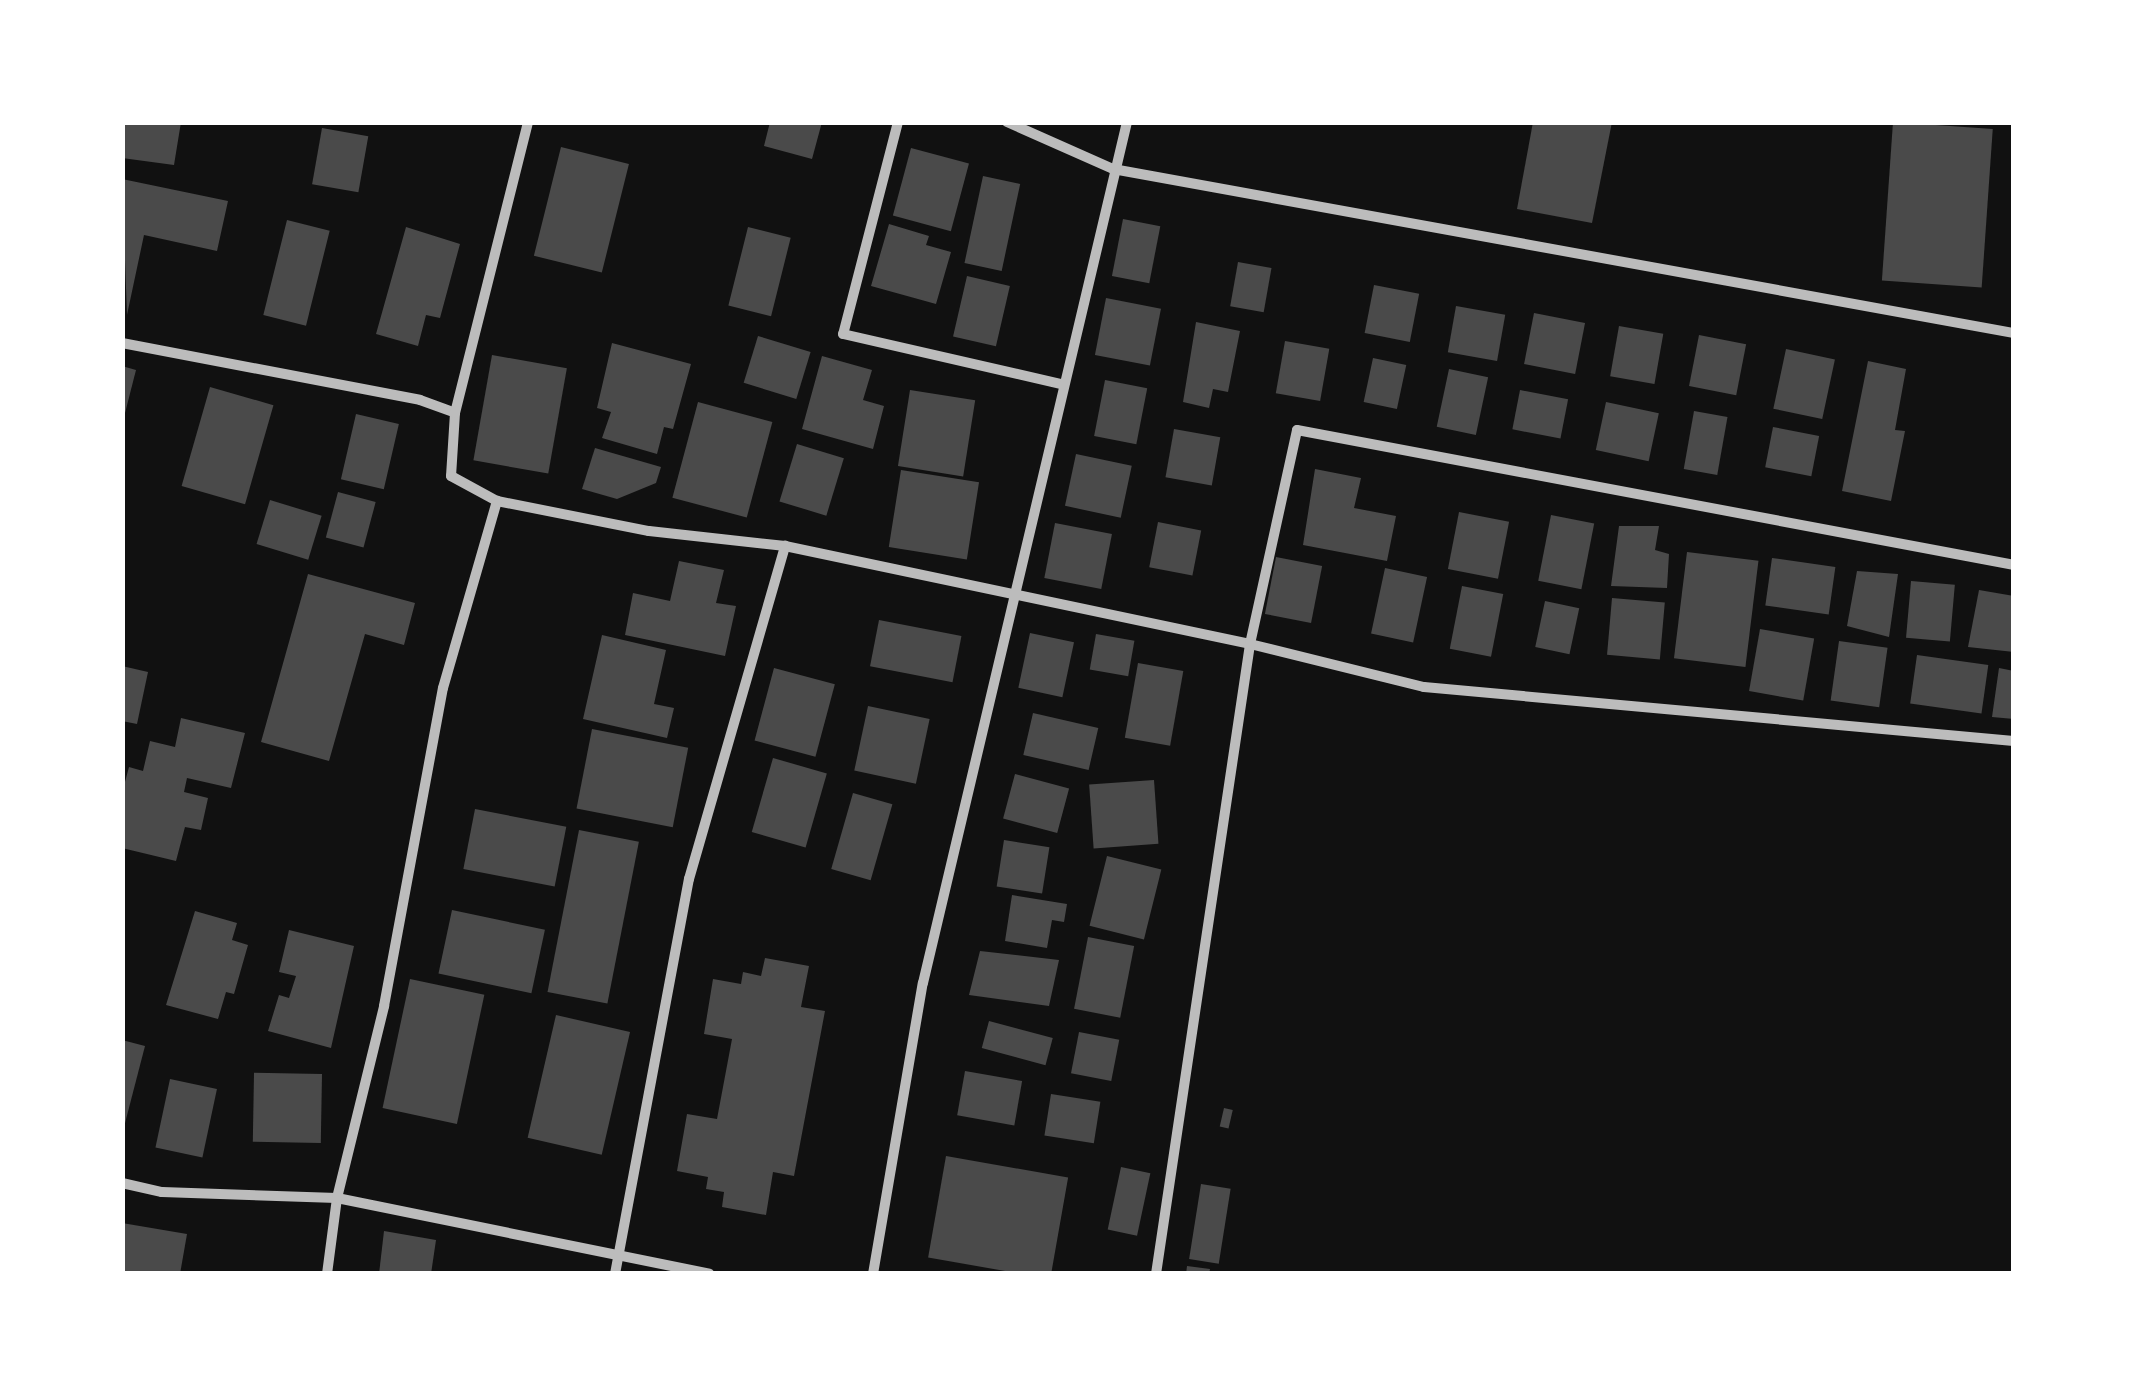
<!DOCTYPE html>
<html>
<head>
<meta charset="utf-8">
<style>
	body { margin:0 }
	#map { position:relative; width:2136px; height:1396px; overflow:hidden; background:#111; font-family:"Golos Text",sans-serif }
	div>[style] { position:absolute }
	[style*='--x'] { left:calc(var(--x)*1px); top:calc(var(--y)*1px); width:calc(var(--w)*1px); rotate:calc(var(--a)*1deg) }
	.building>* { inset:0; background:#4a4a4a; transform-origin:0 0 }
	.minor>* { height:10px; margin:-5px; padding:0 5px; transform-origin:5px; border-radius:5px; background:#bcbcbc }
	span { translate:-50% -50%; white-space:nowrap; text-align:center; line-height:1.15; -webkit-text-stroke:8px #fff; paint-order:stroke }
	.frame { position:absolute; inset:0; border:125px solid #fff; pointer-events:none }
</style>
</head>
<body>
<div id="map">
	<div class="building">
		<div style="clip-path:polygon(122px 122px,181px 122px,174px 165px,122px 158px)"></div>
		<div style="clip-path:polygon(770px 122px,822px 122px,812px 159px,764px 146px)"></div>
		<div style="clip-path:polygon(1533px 122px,1612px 122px,1592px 223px,1517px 209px)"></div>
		<div style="left:1893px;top:122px;width:100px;height:159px;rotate:4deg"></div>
		<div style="left:322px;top:128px;width:47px;height:57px;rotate:10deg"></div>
		<div style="left:561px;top:147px;width:70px;height:112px;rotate:14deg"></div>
		<div style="left:911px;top:148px;width:60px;height:70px;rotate:15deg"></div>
		<div style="left:983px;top:176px;width:38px;height:89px;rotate:12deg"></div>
		<div style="clip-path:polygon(122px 179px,228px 201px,217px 251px,144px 235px,127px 315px)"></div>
		<div style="left:1123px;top:219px;width:38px;height:58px;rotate:11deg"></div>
		<div style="left:287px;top:220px;width:44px;height:98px;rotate:14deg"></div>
		<div style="clip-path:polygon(889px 224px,929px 236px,926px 245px,951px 252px,936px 304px,871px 286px)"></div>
		<div style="clip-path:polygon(406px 227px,460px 244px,440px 318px,426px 315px,418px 346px,376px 334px)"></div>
		<div style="left:748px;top:227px;width:44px;height:81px;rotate:14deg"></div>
		<div style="left:1238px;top:262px;width:34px;height:45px;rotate:10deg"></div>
		<div style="left:967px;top:276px;width:44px;height:62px;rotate:13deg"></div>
		<div style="left:1374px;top:285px;width:46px;height:49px;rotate:11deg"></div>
		<div style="left:1106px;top:298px;width:56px;height:58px;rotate:11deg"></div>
		<div style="left:1456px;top:306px;width:50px;height:47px;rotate:10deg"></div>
		<div style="left:1534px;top:313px;width:52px;height:52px;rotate:11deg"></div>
		<div style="clip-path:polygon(1196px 322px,1240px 331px,1228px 392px,1213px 389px,1209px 408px,1183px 402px)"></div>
		<div style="left:1619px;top:326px;width:45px;height:51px;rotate:10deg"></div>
		<div style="left:1699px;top:335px;width:48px;height:52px;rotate:11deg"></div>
		<div style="left:758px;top:336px;width:55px;height:49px;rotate:17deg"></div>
		<div style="left:1285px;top:341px;width:45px;height:53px;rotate:10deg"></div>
		<div style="clip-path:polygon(612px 343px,691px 364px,673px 429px,664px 427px,657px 454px,602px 438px,611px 412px,597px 408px)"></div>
		<div style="left:1786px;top:349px;width:50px;height:61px;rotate:12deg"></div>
		<div style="left:492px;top:355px;width:76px;height:107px;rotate:10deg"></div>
		<div style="clip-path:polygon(822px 356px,872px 370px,863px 400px,884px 406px,873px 449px,802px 429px)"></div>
		<div style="left:1373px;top:358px;width:34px;height:45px;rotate:12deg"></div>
		<div style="clip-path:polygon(1868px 361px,1906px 369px,1895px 430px,1905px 431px,1891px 501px,1842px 491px)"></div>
		<div style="clip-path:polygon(122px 366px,136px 370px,124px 417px,122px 417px)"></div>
		<div style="left:1449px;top:369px;width:40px;height:59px;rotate:12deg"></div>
		<div style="left:1105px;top:380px;width:43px;height:57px;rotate:11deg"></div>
		<div style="left:210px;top:387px;width:66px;height:103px;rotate:16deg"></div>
		<div style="left:910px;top:390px;width:66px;height:77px;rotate:9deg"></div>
		<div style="left:1520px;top:390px;width:49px;height:40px;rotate:11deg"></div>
		<div style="left:698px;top:402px;width:77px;height:99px;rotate:15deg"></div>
		<div style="left:1606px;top:402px;width:54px;height:49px;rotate:12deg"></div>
		<div style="left:1694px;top:411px;width:34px;height:59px;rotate:10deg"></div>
		<div style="left:356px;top:414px;width:44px;height:67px;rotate:13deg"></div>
		<div style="left:1773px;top:427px;width:47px;height:41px;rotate:11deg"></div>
		<div style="left:1174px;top:429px;width:47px;height:49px;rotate:10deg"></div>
		<div style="left:797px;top:444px;width:49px;height:60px;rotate:17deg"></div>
		<div style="clip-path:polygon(595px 448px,661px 467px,656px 483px,617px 499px,582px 489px)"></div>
		<div style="left:1076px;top:454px;width:57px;height:53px;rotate:12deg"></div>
		<div style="clip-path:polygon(1315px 469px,1361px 478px,1354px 508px,1396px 516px,1387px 561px,1303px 545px)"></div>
		<div style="left:901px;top:470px;width:79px;height:78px;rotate:9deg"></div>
		<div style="left:338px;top:492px;width:39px;height:47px;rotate:15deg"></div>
		<div style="left:270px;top:500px;width:54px;height:46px;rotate:17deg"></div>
		<div style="left:1459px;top:512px;width:51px;height:58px;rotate:11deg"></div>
		<div style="left:1551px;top:515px;width:44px;height:67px;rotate:11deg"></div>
		<div style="left:1158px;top:522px;width:44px;height:46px;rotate:11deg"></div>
		<div style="left:1055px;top:523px;width:58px;height:56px;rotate:11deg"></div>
		<div style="clip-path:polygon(1619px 526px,1659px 526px,1655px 550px,1669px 554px,1667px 588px,1611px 586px)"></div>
		<div style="left:1687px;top:552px;width:72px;height:107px;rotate:7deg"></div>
		<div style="left:1276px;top:557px;width:47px;height:58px;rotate:11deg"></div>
		<div style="left:1772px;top:558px;width:64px;height:48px;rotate:8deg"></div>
		<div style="clip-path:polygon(679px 561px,724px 570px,716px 603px,736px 606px,725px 656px,625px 635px,633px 593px,670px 601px)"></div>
		<div style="left:1385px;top:568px;width:43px;height:67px;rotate:12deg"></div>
		<div style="clip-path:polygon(1857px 571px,1898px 574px,1889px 637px,1847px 626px)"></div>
		<div style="clip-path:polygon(308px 574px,415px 603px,404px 645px,365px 634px,329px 761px,261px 742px)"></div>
		<div style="left:1911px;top:581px;width:44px;height:57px;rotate:5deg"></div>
		<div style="left:1462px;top:586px;width:42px;height:64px;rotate:11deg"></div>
		<div style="clip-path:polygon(1979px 590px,2014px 596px,2014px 652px,1968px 647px)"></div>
		<div style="left:1612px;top:598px;width:53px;height:57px;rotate:5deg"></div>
		<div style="left:1545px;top:601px;width:35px;height:47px;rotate:12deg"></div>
		<div style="left:879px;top:620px;width:84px;height:47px;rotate:11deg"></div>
		<div style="left:1760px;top:629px;width:55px;height:63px;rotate:10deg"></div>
		<div style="left:1030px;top:633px;width:45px;height:56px;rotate:12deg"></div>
		<div style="left:1096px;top:634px;width:39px;height:36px;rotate:10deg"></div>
		<div style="clip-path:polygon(602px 635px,666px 650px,654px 704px,674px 708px,667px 738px,583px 719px)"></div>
		<div style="left:1839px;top:641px;width:49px;height:60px;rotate:8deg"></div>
		<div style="left:1917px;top:655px;width:72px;height:49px;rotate:8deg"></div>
		<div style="left:1138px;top:663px;width:46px;height:76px;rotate:10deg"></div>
		<div style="clip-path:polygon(122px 666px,148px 672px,137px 724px,122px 721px)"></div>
		<div style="left:774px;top:668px;width:63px;height:75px;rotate:15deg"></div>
		<div style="clip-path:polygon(1999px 668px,2014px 671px,2014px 719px,1992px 717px)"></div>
		<div style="left:868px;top:706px;width:63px;height:66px;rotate:12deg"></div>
		<div style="left:1033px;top:713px;width:67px;height:43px;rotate:13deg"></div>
		<div style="clip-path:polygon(181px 718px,245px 733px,231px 788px,187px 778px,184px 792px,208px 798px,201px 830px,185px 827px,176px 861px,122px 848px,122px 793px,129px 767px,143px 771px,150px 741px,175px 747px)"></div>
		<div style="left:592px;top:729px;width:98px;height:81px;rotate:11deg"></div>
		<div style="left:773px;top:758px;width:56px;height:77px;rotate:16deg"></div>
		<div style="left:1015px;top:774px;width:56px;height:46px;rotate:15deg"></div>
		<div style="left:1154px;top:780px;width:64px;height:65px;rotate:86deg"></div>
		<div style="left:853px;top:793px;width:41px;height:79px;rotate:16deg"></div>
		<div style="left:475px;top:809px;width:93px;height:61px;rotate:11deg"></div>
		<div style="left:579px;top:830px;width:61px;height:165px;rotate:11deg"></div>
		<div style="left:1004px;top:840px;width:46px;height:47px;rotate:9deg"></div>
		<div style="left:1107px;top:856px;width:56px;height:72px;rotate:14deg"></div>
		<div style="clip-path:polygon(1012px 895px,1067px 904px,1064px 922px,1052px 920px,1047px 948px,1005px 941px)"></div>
		<div style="left:452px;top:910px;width:95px;height:65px;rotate:12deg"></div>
		<div style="clip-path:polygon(195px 911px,237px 923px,232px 940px,248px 945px,234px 994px,226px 992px,218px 1019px,166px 1005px)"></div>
		<div style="clip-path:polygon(289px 930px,354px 946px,331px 1048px,268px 1031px,279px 995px,289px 998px,296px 976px,279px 972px)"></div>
		<div style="left:1088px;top:937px;width:47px;height:73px;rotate:11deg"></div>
		<div style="clip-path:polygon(980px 951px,1059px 960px,1049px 1006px,969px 995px)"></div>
		<div style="clip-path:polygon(765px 958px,809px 966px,801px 1007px,825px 1011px,794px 1176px,773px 1172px,766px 1215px,722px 1207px,724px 1192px,706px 1189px,708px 1177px,677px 1171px,687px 1114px,717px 1119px,732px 1039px,704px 1034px,713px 979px,741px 984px,743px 972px,761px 976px)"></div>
		<div style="left:410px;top:979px;width:76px;height:132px;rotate:12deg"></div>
		<div style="left:556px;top:1015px;width:76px;height:126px;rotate:13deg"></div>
		<div style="left:989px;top:1021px;width:66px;height:28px;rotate:15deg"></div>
		<div style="left:1079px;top:1032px;width:41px;height:42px;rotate:11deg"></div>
		<div style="clip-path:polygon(122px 1040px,145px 1046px,124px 1127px,122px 1127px)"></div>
		<div style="left:965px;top:1071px;width:58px;height:45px;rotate:10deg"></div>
		<div style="left:322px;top:1074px;width:69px;height:68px;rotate:91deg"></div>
		<div style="left:170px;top:1079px;width:48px;height:70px;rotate:12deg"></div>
		<div style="left:1051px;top:1094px;width:50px;height:42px;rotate:9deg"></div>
		<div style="left:1224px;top:1108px;width:9px;height:19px;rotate:13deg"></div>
		<div style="left:946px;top:1156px;width:124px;height:103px;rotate:10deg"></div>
		<div style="left:1121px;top:1167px;width:30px;height:64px;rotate:12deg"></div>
		<div style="left:1201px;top:1184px;width:30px;height:76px;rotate:9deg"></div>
		<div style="clip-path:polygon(122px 1223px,187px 1234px,180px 1274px,122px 1274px)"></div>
		<div style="clip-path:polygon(384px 1231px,436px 1240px,431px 1274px,379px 1274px)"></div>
		<div style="clip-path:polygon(1187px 1266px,1210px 1269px,1209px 1274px,1186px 1274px)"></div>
	</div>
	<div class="minor">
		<div style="--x:898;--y:122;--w:219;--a:104.5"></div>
		<div style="--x:843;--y:334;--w:224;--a:12.9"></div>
		<div style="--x:1007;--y:122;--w:116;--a:23.9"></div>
		<div style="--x:1113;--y:169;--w:916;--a:10.32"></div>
		<div style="--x:122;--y:343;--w:303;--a:10.8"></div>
		<div style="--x:420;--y:400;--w:37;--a:20"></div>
		<div style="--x:455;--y:413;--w:63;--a:93.6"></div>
		<div style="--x:451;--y:476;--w:52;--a:28.5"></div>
		<div style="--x:497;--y:501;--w:155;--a:11.2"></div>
		<div style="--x:649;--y:531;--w:137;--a:6.3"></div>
		<div style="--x:785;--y:546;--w:475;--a:11.9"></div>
		<div style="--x:1250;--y:644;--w:179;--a:13.9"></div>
		<div style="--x:1424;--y:687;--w:592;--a:5.23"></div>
		<div style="--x:455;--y:413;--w:300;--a:-75.9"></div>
		<div style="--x:122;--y:1183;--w:41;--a:12.7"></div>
		<div style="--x:162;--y:1192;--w:175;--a:2"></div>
		<div style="--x:337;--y:1198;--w:380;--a:11.5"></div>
		<div style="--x:327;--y:1274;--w:77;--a:-82.5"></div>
		<div style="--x:337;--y:1198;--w:198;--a:-76.2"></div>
		<div style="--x:384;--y:1006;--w:323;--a:-79.5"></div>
		<div style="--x:443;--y:688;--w:195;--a:-73.9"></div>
		<div style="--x:615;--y:1274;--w:402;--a:-79.4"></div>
		<div style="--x:689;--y:879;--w:347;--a:-73.9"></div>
		<div style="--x:873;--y:1274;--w:295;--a:-80.3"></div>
		<div style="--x:923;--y:983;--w:885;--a:-76.67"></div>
		<div style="--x:1156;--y:1274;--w:637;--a:-81.51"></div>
		<div style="--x:1250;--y:644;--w:219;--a:-77.6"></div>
		<div style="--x:1297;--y:430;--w:730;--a:10.66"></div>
	</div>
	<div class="frame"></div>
</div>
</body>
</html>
